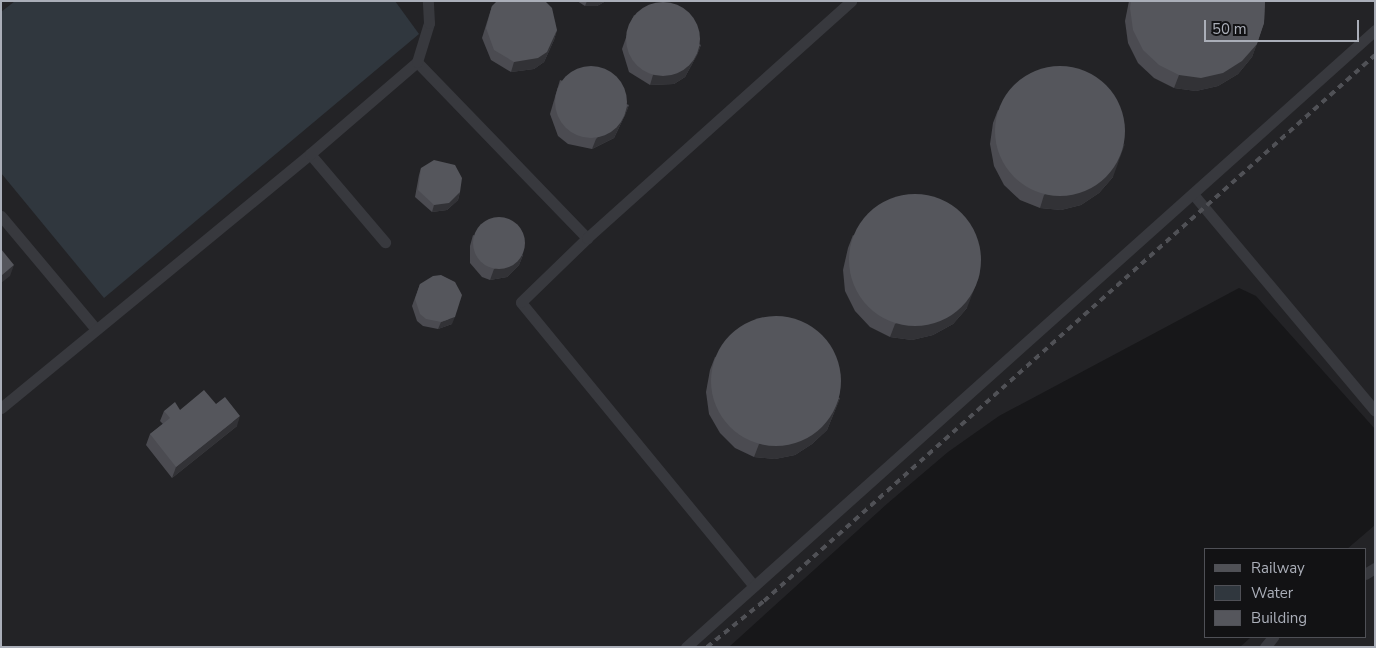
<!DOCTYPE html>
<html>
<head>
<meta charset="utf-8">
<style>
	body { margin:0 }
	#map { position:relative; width:1376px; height:648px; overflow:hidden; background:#171719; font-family:"Nunito Sans",sans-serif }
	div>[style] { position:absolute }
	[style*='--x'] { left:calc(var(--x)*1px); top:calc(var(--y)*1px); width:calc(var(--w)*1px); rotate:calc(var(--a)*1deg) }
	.built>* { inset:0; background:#232326 }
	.water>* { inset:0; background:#30373e }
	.lane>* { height:11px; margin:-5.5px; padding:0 5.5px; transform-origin:5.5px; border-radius:5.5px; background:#38393e }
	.rail>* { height:4px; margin-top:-2px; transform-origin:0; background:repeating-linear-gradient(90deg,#505156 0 6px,transparent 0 11px) }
	.wall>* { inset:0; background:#4b4b51 }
	.shaded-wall>* { inset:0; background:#323236 }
	.building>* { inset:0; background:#55565c }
	.round { border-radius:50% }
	span { translate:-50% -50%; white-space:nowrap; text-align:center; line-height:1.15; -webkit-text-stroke:4px #121214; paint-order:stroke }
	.frame { position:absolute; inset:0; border:2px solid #aaaeb8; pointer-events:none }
	.legend { position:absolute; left:1204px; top:548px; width:162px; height:90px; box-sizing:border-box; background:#121214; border:1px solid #4f5056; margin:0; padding:6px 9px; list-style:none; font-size:15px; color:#aaaeb8 }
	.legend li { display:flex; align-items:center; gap:10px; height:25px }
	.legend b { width:25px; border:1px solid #4f5056 }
	.scale { position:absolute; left:1204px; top:20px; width:155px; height:22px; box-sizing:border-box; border:2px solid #aaaeb8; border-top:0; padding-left:6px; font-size:15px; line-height:18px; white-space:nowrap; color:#aaaeb8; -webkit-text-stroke:4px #121214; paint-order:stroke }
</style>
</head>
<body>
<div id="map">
	<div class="built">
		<div style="clip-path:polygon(1px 1px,1375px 1px,1375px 429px,1256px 296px,1239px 288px,999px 416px,948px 452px,888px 503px,729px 647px,1px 647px)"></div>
		<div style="clip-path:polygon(1375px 525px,1375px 647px,1240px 647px,1251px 637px,1365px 637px,1365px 549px,1347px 549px)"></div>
	</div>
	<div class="water">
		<div style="clip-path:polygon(15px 1px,395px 1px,419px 34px,104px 298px,1px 173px,1px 12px)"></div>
	</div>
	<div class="lane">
		<div style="--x:417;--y:62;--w:245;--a:46"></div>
		<div style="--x:310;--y:154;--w:116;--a:49.6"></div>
		<div style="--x:1193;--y:194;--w:283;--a:50"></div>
		<div style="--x:1;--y:216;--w:146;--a:50"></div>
		<div style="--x:1;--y:408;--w:400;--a:-39.4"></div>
		<div style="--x:310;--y:154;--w:141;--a:-40.7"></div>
		<div style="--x:417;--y:62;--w:41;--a:-72.9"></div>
		<div style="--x:429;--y:23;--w:22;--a:-93"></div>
		<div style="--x:1365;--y:574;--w:12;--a:-31"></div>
		<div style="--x:754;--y:586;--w:367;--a:-129.4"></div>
		<div style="--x:521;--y:302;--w:92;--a:-44.1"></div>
		<div style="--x:587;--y:238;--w:355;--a:-41.9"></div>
		<div style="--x:686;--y:647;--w:925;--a:-41.84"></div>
		<div style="--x:1265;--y:647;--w:13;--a:-51"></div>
	</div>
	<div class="rail">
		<div style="--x:707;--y:647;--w:73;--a:-38.9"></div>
		<div style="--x:764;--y:601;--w:819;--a:-41.78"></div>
	</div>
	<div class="wall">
		<div style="clip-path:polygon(577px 1px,606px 1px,597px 6px,585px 6px)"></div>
		<div style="clip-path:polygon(1129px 1px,1265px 1px,1264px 23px,1252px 57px,1238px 74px,1218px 86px,1196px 91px,1174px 88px,1154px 78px,1138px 63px,1128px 43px,1125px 21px)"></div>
		<div style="clip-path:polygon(492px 6px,557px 30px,554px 40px,544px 62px,534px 69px,511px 72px,491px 60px,482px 38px)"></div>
		<div style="clip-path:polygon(634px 15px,701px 45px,697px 55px,685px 77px,674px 84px,650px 85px,629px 72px,622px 49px)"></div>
		<div style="clip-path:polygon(560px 80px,629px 105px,625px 115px,614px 138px,592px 149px,568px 144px,558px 136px,550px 114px)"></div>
		<div style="clip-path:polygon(998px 110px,1113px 177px,1099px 193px,1081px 205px,1061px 210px,1040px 208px,1020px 200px,1004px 185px,994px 166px,990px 144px,993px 123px)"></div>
		<div style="clip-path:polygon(421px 168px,460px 192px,458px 200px,447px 210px,432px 212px,415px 197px,419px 175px)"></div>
		<div style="clip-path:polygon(473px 235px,523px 255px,519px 265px,507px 277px,490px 280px,482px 277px,470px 263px,470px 246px)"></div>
		<div style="clip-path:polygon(853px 235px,967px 308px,953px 324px,933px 335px,912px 340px,890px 337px,870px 327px,855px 311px,845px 291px,843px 270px,848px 248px)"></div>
		<div style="clip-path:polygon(420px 284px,452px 324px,438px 329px,423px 326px,417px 321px,412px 306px)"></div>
		<div style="clip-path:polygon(715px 357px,840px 398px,827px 430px,812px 444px,795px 455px,775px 459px,754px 457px,735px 448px,720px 433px,709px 414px,706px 392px,710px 370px)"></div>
		<div style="clip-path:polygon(216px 404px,237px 426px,172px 478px,146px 445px,150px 434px,163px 424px,160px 421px,164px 411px,180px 410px)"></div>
	</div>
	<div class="shaded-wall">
		<div style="clip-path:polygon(587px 1px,606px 1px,597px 6px,585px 6px)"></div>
		<div style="clip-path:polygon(743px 1px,770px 1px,743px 2px)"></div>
		<div style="clip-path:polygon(557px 30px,554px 40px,544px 62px,534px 69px,511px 72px,514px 62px)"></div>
		<div style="clip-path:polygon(1257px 44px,1252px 57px,1238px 74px,1218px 86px,1196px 91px,1174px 88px,1179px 75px)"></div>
		<div style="clip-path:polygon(701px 45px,697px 55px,685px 77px,674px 84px,650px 85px,653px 75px)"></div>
		<div style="clip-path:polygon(629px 105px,625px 115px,614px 138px,592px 149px,596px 139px)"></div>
		<div style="clip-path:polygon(1125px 144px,1113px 177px,1099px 193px,1081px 205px,1061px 210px,1040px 208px,1044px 195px)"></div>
		<div style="clip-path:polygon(460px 192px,458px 200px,447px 210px,432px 212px,434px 205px)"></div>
		<div style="clip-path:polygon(523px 255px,519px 265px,507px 277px,490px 280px,494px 269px)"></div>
		<div style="clip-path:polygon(14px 265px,10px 276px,1px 283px,1px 276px)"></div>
		<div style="clip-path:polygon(980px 274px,967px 308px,953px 324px,933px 335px,912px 340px,890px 337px,895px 324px)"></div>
		<div style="clip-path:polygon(455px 317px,452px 324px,438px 329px,441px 322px)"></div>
		<div style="clip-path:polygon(840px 398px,827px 430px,812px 444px,795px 455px,775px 459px,754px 457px,759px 444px)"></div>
		<div style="clip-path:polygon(240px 416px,237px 426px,172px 478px,176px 467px)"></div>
	</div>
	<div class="building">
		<div style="clip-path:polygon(497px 1px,545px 1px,552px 8px,557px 30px,547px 52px,538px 58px,514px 62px,494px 50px,486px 28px,492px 6px)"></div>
		<div style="clip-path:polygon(1131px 1px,1265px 1px,1264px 23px,1257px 44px,1242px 61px,1223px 73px,1201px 78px,1179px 75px,1159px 65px,1143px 50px,1133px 30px,1130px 8px)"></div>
		<div class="round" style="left:626px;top:2px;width:74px;height:74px"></div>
		<div class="round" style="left:555px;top:66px;width:72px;height:72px"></div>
		<div class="round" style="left:995px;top:66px;width:130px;height:130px"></div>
		<div style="clip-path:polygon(434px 160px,455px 165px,462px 178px,460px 192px,449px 203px,434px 205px,418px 190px,421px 168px)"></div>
		<div class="round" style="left:849px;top:194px;width:132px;height:132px"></div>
		<div class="round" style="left:473px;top:217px;width:52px;height:52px"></div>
		<div style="clip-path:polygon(1px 249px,14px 265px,1px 276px)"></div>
		<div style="clip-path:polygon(441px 275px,455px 282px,462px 295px,455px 317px,441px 322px,426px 319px,420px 314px,415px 299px,420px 284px,433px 276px)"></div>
		<div class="round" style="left:711px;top:316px;width:130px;height:130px"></div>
		<div style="clip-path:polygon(204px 390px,216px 404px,225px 397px,240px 416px,176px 467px,150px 434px,170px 418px,164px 411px,175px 402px,180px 410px)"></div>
	</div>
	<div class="frame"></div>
	<ul class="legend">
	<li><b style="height:6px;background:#505156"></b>Railway</li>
	<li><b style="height:14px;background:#30373e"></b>Water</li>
	<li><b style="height:14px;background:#55565c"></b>Building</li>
	</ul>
	<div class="scale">50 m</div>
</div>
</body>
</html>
